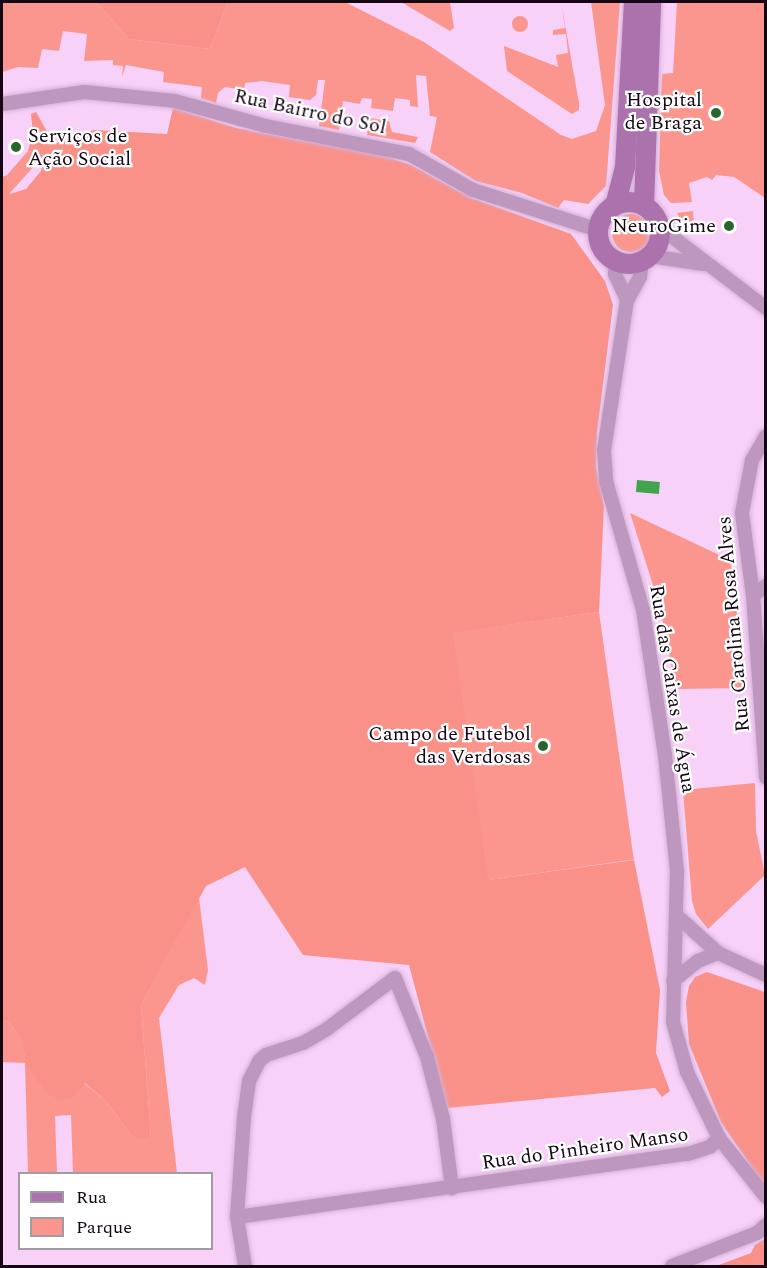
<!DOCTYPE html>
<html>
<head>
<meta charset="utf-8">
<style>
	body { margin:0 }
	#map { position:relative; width:767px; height:1268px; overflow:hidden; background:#f8d1f9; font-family:Spectral,serif }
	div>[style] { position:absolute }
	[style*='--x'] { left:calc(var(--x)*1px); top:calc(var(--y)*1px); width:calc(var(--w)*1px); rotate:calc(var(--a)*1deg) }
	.green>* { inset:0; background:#fa968d; transform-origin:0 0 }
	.round { border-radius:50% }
	.forest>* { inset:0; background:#f99189 }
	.water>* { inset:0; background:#3fa44b; transform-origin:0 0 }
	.roads { filter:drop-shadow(0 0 2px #d4b1d5) drop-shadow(0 0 2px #d4b1d5) }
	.street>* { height:14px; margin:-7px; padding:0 7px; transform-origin:7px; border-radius:7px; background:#be97bf }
	.secondary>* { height:20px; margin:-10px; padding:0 10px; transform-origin:10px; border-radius:10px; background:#ab72ad }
	.secondary>.ring { margin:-10px; padding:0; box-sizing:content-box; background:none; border:20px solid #ab72ad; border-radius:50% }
	.dots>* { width:16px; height:16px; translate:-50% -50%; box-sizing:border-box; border:3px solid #fff; border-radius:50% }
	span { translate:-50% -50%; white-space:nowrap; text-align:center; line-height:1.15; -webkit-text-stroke:4.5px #fff; paint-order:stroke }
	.poi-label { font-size:20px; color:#150616 }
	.right { translate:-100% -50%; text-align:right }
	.left { translate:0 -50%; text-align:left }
	.street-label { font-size:20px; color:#150616 }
	.frame { position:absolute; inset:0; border:3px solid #150616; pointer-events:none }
	.legend { position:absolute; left:18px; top:1172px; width:195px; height:78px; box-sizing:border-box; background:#fff; border:2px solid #a19ba2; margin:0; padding:8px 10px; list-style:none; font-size:18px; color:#150616 }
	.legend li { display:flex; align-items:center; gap:12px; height:30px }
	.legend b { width:30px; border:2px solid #a19ba2 }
</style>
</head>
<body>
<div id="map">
	<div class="green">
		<div style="clip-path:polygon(2px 2px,96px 2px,129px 39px,210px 49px,228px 2px,345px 2px,424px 42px,561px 135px,572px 139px,596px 131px,605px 105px,591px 2px,620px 2px,606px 186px,588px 204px,564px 200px,558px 208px,522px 193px,476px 181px,430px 152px,437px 117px,430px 116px,426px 76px,416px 75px,418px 107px,410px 106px,410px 100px,395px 98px,393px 111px,371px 108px,372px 99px,362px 98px,360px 104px,343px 101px,339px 130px,319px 126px,325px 80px,318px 80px,316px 95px,310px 100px,289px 97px,290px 85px,262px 81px,245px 83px,244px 90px,225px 87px,218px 93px,216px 103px,201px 98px,202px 87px,163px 82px,164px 72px,126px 65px,122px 77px,123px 66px,113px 65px,113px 60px,84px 61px,87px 34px,63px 31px,59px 51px,42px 49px,38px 68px,18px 67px,2px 72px)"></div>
		<div style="clip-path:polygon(401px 2px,450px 2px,454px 28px,450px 31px)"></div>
		<div style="clip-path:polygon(561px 2px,579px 103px,579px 110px,572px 114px,507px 71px,504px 46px,558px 67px,556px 55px,568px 53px,566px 34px,553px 35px,553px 30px,565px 28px)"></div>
		<div style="clip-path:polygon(677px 2px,765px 2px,765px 198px,734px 177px,716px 175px,712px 180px,707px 177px,689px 183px,692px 202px,671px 203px,664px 195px,659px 171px,662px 74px,673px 73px)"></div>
		<div class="round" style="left:512px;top:16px;width:16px;height:16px"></div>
		<div style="clip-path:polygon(370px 118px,389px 121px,392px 132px,418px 137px,415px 143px,367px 135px)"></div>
		<div style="clip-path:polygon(28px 151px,44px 155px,9px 194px,7px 175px)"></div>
		<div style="clip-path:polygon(693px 211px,694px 227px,690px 235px,677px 213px)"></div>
		<div class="round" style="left:612px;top:214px;width:38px;height:38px"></div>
		<div style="clip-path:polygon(630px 513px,730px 560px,747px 688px,676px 689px,660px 607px)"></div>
		<div style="left:599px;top:612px;width:250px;height:148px;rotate:82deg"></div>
		<div style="clip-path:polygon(755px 783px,756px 831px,765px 875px,708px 929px,696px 914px,692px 901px,683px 790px)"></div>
		<div style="clip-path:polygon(199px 898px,208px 970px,205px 985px,194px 978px,179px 985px,159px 1018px,177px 1173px,73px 1173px,71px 1115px,55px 1116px,57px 1173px,28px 1173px,25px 1063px,2px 1062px,2px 1020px,9px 1022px,24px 1042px,25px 1062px,84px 1083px,106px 1101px,130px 1134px,151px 1137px,141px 1005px)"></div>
	</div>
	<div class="forest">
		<div style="clip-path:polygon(96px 2px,228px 2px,210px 49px,129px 39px)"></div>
		<div style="clip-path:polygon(173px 108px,236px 128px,380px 155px,411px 165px,471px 198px,571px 234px,605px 281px,613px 305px,597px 432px,596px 467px,604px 505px,599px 612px,453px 633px,488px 880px,634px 860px,660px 990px,656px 1053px,670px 1091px,662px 1097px,655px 1088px,447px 1108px,409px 965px,303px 955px,245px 867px,206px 886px,141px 1005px,151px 1137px,140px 1139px,130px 1134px,106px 1101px,85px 1083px,72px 1098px,61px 1100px,47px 1094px,25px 1062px,23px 1041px,9px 1022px,2px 1020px,2px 177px,7px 175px,10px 194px,26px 189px,41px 171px,44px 155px,28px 151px,33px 133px,31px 114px,36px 112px,54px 144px,94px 130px,167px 134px)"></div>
		<div style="clip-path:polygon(707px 972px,765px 992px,765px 1187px,721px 1122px,689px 1044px,686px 1002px,689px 986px,695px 977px)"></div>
		<div style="clip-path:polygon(765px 1239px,765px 1266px,716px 1266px,751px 1253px,755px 1245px)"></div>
	</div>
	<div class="water">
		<div style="left:637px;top:480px;width:23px;height:12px;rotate:5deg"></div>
	</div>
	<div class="roads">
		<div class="street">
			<div style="--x:2;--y:104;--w:83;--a:-8.3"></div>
			<div style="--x:84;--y:92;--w:91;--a:5.6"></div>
			<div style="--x:175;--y:101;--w:94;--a:15.4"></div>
			<div style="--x:266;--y:126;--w:146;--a:11.1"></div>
			<div style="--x:409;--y:154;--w:73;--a:29.4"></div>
			<div style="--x:473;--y:190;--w:131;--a:17.7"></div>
			<div style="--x:658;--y:226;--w:136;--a:37.2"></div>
			<div style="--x:650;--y:256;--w:54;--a:8.6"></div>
			<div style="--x:642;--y:261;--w:16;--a:97"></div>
			<div style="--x:640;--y:277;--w:26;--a:119"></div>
			<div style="--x:627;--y:300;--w:152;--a:98.7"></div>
			<div style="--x:604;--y:450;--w:31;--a:86"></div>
			<div style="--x:606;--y:481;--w:134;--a:74"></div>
			<div style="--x:643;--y:610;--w:147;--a:81.4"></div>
			<div style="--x:665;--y:755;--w:118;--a:84.1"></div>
			<div style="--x:677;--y:872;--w:150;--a:91.5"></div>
			<div style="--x:673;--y:1022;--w:52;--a:74.4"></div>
			<div style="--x:687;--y:1072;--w:73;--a:64.1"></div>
			<div style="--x:719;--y:1138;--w:75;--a:51.5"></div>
			<div style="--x:616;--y:262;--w:12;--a:95"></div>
			<div style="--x:615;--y:274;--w:29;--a:65"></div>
			<div style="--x:766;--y:436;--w:28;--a:120"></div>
			<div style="--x:752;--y:460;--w:54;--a:100.7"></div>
			<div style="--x:742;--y:513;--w:83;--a:82.4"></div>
			<div style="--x:753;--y:595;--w:183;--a:85.9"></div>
			<div style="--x:753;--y:595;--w:16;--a:-35"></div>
			<div style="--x:676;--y:915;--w:57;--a:42.1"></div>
			<div style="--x:718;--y:953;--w:53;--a:24.6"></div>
			<div style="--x:673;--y:981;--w:32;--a:-39"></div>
			<div style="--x:698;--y:961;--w:22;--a:-22"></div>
			<div style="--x:237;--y:1217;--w:455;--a:-8"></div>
			<div style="--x:688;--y:1154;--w:23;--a:-18"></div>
			<div style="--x:710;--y:1147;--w:13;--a:-45"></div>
			<div style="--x:245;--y:1266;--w:50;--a:-99.3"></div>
			<div style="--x:237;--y:1217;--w:100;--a:-86"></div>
			<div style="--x:244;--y:1117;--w:36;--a:-82"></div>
			<div style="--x:249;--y:1081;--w:22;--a:-63"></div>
			<div style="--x:259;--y:1061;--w:9;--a:-41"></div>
			<div style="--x:266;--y:1055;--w:39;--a:-18"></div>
			<div style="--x:303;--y:1043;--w:28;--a:-30"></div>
			<div style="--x:327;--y:1029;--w:85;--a:-36.9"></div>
			<div style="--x:395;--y:978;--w:85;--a:67.9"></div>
			<div style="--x:427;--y:1057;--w:64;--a:75.5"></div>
			<div style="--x:443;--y:1119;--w:70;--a:82.6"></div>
			<div style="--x:672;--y:1266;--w:91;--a:-21.2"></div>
			<div style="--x:757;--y:1233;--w:12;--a:-42"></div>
		</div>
		<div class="secondary">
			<div class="ring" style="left:598px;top:202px;width:42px;height:42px"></div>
			<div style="--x:615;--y:206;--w:40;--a:-75.6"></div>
			<div style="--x:625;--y:167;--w:165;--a:-86.9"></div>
			<div style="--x:644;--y:206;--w:204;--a:-88"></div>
		</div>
	</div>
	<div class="dots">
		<div style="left:716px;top:113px;background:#28662e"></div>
		<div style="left:16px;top:147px;background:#28662e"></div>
		<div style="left:729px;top:226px;background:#28662e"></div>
		<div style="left:543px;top:746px;background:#28662e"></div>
	</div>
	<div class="poi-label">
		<span class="right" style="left:702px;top:112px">Hospital<br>de Braga</span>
		<span class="left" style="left:28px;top:148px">Serviços de<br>Ação Social</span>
		<span class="right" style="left:716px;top:226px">NeuroGime</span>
		<span class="right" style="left:531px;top:746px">Campo de Futebol<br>das Verdosas</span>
	</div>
	<div class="street-label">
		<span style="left:310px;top:112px;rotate:12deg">Rua Bairro do Sol</span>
		<span style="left:734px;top:624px;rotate:-95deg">Rua Carolina Rosa Alves</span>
		<span style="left:672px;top:689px;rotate:81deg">Rua das Caixas de Água</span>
		<span style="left:585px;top:1149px;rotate:-8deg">Rua do Pinheiro Manso</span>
	</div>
	<div class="frame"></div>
	<ul class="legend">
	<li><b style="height:8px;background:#ab72ad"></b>Rua</li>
	<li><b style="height:16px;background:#fa968d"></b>Parque</li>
	</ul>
</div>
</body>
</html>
